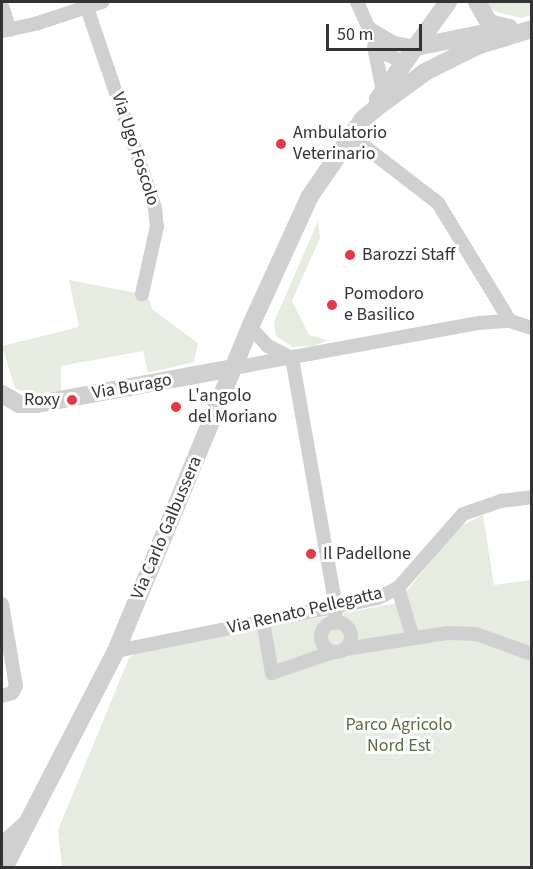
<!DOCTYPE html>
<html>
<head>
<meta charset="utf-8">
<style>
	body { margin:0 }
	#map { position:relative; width:533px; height:869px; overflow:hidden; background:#fff; font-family:"Source Sans 3",sans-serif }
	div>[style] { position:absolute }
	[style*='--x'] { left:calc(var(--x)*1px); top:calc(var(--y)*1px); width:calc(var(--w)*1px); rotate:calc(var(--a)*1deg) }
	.green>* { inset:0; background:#e6ecdf }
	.minor>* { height:14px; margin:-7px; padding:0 7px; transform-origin:7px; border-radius:7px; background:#d0d0d0 }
	.minor>.ring { margin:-7px; padding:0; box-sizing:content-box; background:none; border:14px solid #d0d0d0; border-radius:50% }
	.tertiary>* { height:18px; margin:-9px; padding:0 9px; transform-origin:9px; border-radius:9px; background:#d0d0d0 }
	.dots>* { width:16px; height:16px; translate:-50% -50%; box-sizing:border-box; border:3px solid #fff; border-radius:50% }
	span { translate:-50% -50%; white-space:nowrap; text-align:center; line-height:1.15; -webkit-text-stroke:6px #fff; paint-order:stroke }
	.poi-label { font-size:18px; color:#333 }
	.left { translate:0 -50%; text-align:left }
	.right { translate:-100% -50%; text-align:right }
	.street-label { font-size:18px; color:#333 }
	.park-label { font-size:18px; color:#56703f }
	.frame { position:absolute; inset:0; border:3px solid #333; pointer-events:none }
	.scale { position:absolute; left:326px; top:24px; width:96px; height:27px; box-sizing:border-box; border:3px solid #333; border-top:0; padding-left:8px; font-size:18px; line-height:21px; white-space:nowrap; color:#333; -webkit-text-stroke:4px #fff; paint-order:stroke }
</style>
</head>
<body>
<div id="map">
	<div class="green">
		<div style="clip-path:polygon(484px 2px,531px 2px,531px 15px,521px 18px,501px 13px,488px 9px)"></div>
		<div style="clip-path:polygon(318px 221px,320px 238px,292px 301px,309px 335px,328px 340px,314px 346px,293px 347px,276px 336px,274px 322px)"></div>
		<div style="clip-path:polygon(69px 280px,147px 295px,153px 310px,198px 343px,194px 362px,148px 373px,143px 351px,61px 366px,61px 391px,29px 394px,15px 388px,2px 346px,79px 327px)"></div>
		<div style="clip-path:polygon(483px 515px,494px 585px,531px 580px,531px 867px,62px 867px,58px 830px,129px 658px,138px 652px,397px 603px,459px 527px)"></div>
	</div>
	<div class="minor">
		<div style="--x:85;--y:2;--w:218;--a:71.2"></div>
		<div style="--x:155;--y:208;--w:18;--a:84"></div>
		<div style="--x:157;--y:226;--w:70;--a:102.4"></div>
		<div style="--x:357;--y:2;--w:54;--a:65.8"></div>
		<div style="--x:379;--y:51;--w:27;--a:24"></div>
		<div style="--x:2;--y:6;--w:25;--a:72"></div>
		<div style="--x:369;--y:28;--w:29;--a:31"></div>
		<div style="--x:394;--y:43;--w:22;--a:10"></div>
		<div style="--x:2;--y:31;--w:34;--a:-12"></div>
		<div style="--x:35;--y:24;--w:71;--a:-18.2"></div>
		<div style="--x:374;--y:47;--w:45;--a:78.4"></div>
		<div style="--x:351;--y:136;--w:110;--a:37.6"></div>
		<div style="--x:438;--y:203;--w:138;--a:58.6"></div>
		<div style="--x:250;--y:327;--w:26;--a:47"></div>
		<div style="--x:268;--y:346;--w:27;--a:27"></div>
		<div style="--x:292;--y:358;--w:253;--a:80"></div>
		<div style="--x:336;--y:607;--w:16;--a:97"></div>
		<div style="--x:233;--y:368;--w:250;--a:-10.4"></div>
		<div style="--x:479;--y:323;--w:31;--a:-4"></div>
		<div style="--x:510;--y:321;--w:23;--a:18"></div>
		<div style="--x:398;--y:588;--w:52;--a:73.3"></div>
		<div style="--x:2;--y:604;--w:83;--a:80.3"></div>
		<div style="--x:16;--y:686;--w:8;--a:120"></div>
		<div style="--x:12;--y:693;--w:10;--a:163"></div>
		<div style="--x:263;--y:621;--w:53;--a:80.2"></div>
		<div style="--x:272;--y:673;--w:65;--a:-19"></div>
		<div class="ring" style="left:321px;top:622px;width:16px;height:16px"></div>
		<div style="--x:345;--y:649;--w:103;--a:-8.9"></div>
		<div style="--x:447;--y:633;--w:29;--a:2"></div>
		<div style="--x:476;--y:634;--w:59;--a:19.7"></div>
		<div style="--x:116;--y:651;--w:267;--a:-11.4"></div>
		<div style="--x:378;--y:598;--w:22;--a:-27"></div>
		<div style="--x:398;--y:588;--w:98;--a:-48.7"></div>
		<div style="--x:463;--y:514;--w:40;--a:-18.9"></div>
		<div style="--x:501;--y:501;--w:31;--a:-7"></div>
		<div style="--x:2;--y:843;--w:30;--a:-42"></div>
	</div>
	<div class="tertiary">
		<div style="--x:477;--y:2;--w:24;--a:60"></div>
		<div style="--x:489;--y:23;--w:21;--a:14"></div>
		<div style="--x:416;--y:47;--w:70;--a:-11.5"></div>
		<div style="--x:467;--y:49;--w:68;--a:-17.1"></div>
		<div style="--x:378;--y:99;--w:120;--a:-54.2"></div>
		<div style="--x:2;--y:394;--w:20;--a:30"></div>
		<div style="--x:19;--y:404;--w:18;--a:0"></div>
		<div style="--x:37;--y:404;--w:199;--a:-10.4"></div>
		<div style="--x:4;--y:868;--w:244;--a:-62.7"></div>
		<div style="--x:116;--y:651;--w:351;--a:-67.5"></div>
		<div style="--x:250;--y:327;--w:144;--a:-65.4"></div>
		<div style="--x:310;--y:196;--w:93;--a:-55.5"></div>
		<div style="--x:363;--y:119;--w:17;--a:-40"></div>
		<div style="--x:376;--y:108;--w:61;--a:-36.3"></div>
		<div style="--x:425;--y:72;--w:60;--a:-26.6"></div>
	</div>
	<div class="dots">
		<div style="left:281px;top:144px;background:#e63946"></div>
		<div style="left:350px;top:255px;background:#e63946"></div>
		<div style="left:332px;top:305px;background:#e63946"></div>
		<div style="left:72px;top:400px;background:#e63946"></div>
		<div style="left:176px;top:407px;background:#e63946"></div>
		<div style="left:311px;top:554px;background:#e63946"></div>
	</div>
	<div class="poi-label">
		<span class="left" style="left:293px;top:144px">Ambulatorio<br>Veterinario</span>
		<span class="left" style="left:362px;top:255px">Barozzi Staff</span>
		<span class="left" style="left:344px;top:305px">Pomodoro<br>e Basilico</span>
		<span class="left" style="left:188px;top:407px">L'angolo<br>del Moriano</span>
		<span class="right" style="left:60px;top:400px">Roxy</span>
		<span class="left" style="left:323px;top:554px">Il Padellone</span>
	</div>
	<div class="street-label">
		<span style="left:135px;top:149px;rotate:72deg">Via Ugo Foscolo</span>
		<span style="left:132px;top:387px;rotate:-10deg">Via Burago</span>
		<span style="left:167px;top:528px;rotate:-67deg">Via Carlo Galbussera</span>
		<span style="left:305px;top:611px;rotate:-13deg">Via Renato Pellegatta</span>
	</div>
	<div class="park-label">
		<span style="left:399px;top:736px">Parco Agricolo<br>Nord Est</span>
	</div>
	<div class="frame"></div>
	<div class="scale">50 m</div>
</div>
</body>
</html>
